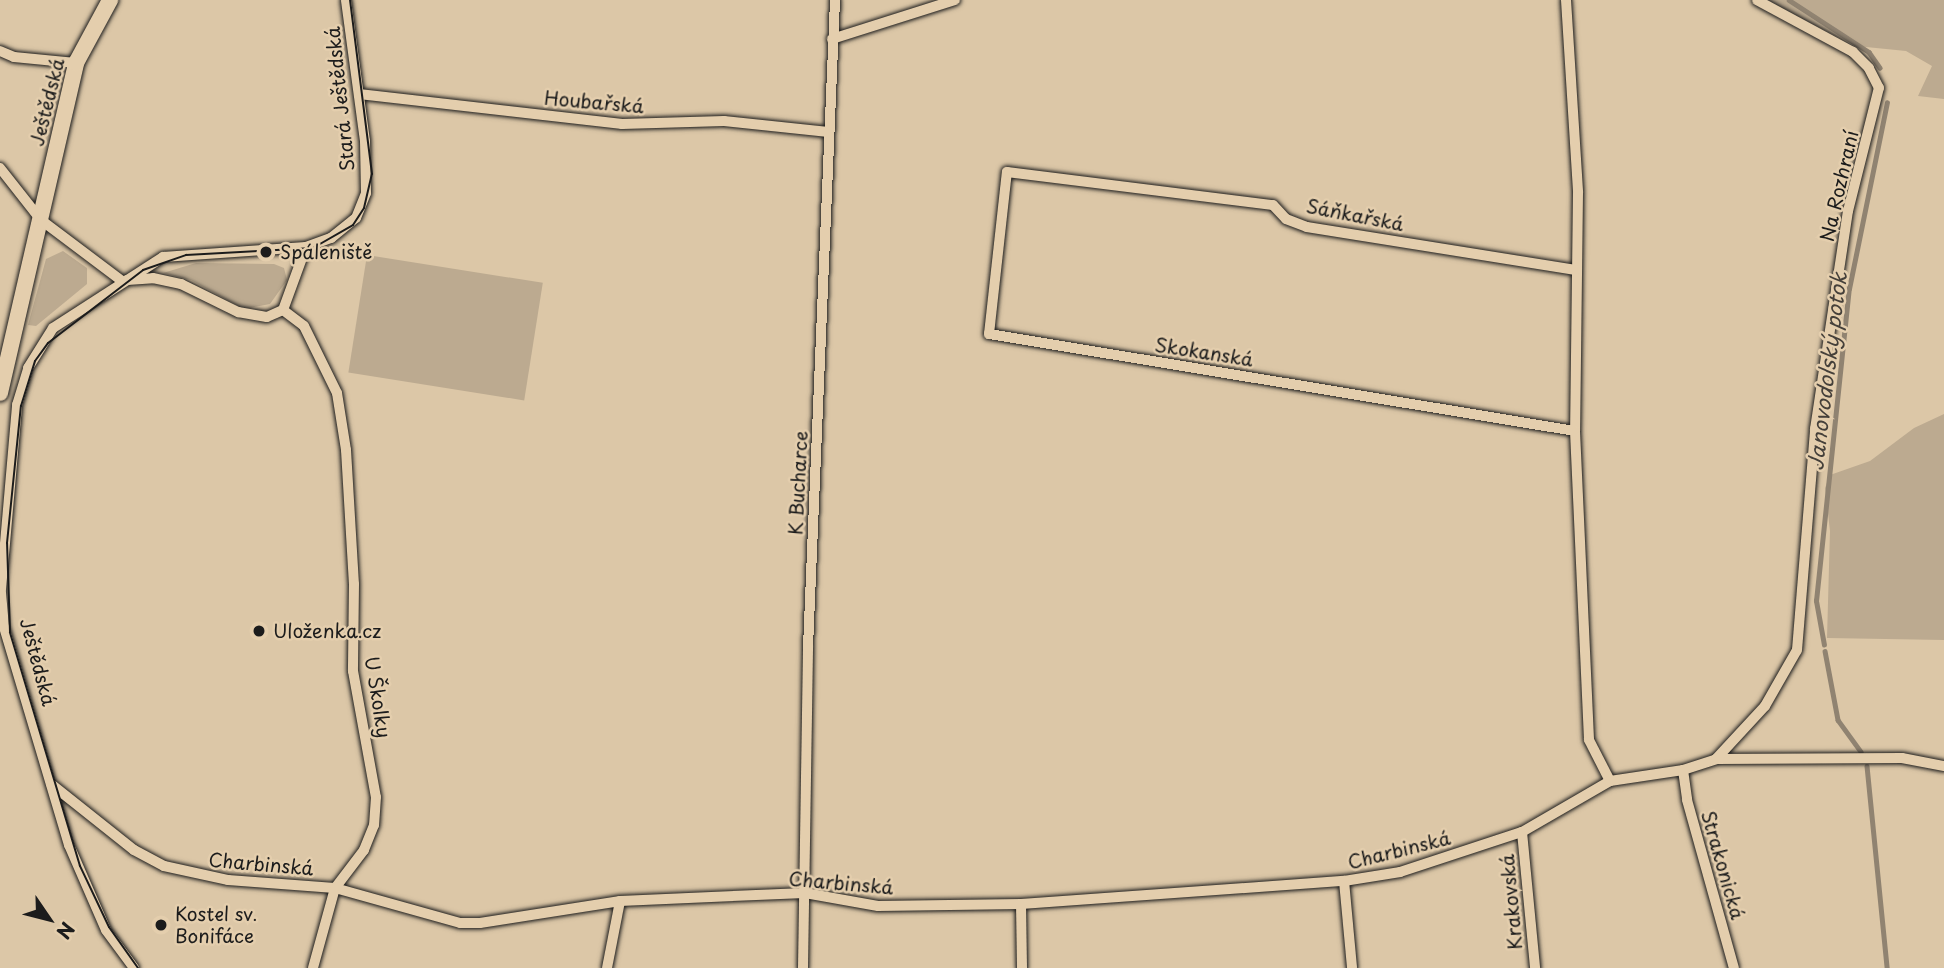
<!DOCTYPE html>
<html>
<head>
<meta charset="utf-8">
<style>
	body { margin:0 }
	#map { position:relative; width:1944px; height:968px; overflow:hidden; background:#dcc7a7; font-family:"Playpen Sans",sans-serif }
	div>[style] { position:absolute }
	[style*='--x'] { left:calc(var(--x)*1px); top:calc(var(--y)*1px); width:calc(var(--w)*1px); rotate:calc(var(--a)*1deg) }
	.green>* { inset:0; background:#bcaa90; transform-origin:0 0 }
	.stream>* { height:4.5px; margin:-2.25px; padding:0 2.25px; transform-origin:2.25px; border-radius:2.25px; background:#908371 }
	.roads { filter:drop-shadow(0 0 2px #1c1c1c) drop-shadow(0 0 2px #1c1c1c) }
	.street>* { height:10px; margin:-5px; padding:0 5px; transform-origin:5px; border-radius:5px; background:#e4cead }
	.secondary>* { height:16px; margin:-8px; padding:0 8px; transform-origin:8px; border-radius:8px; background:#e4cead }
	.tram>* { height:2px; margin:-1px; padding:0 1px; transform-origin:1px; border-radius:1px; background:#1c1c1c }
	.dots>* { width:19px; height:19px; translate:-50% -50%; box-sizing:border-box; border:4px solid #e4cead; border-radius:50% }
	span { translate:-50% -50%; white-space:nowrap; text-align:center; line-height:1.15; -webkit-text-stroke:5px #e4cead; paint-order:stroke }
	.street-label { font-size:19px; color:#1c1c1c }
	.poi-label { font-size:19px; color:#1c1c1c }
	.left { translate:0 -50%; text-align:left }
	.water-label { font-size:21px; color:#45403a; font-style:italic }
	.north { position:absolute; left:14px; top:884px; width:70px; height:70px; -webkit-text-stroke:5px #e4cead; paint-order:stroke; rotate:125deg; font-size:19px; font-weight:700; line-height:28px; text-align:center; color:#1c1c1c }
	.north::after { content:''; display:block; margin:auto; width:24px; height:32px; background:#1c1c1c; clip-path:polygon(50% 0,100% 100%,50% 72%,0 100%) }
</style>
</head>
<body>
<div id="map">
	<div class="green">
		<div style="clip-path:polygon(1765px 0,1944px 0,1944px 99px,1918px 96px,1932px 66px,1906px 51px,1856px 46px)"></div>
		<div style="clip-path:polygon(63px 251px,87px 268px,87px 284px,36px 326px,28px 325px,46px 259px)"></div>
		<div style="left:367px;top:255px;width:178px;height:119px;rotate:9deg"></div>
		<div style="clip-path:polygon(196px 263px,274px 264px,284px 268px,287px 280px,270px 304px,244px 309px,191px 280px,163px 273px)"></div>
		<div style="clip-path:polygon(1944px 414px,1944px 640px,1827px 638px,1830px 531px,1825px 488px,1830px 475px,1870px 461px,1914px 428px)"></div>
	</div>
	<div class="stream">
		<div style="--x:1789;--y:0;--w:95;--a:33"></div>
		<div style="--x:1869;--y:52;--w:19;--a:55"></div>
		<div style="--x:1824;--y:645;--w:45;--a:-100.3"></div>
		<div style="--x:1816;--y:601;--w:314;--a:-84"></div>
		<div style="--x:1849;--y:289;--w:190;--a:-78.5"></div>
		<div style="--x:1825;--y:651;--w:70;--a:79.3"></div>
		<div style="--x:1838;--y:720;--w:39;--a:54"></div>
		<div style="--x:1867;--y:766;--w:203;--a:84.3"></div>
	</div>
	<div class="roads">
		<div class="street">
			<div style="--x:1566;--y:0;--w:193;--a:86.4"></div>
			<div style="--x:1578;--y:193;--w:238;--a:90.7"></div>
			<div style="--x:1575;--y:431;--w:309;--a:87.4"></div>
			<div style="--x:1589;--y:740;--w:46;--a:62.9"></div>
			<div style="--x:832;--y:39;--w:129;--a:-17.6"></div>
			<div style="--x:0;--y:51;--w:15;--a:23"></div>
			<div style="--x:14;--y:57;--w:62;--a:5.5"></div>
			<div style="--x:359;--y:94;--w:265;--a:6.5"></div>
			<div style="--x:622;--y:124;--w:102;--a:-1.7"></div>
			<div style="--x:724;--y:121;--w:105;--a:6"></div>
			<div style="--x:0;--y:168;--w:66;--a:51.7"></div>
			<div style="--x:41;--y:220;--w:101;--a:37"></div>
			<div style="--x:127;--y:280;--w:26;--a:-4"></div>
			<div style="--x:153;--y:278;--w:29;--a:12"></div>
			<div style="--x:181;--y:284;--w:64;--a:26.2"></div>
			<div style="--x:238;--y:312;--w:29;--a:10"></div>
			<div style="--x:267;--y:317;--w:17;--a:-24"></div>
			<div style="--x:283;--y:310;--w:67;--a:-69.9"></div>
			<div style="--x:283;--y:310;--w:26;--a:37"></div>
			<div style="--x:304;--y:326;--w:75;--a:63.8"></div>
			<div style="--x:337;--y:393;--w:58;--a:81"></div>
			<div style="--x:346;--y:450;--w:134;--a:86.6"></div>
			<div style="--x:354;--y:584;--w:87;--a:90.7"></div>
			<div style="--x:353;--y:671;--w:128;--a:79.7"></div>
			<div style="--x:376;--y:797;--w:28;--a:94"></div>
			<div style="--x:374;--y:825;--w:27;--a:112"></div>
			<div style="--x:364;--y:850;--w:48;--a:127.3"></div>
			<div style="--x:335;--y:888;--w:83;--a:105.4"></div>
			<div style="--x:1575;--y:431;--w:594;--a:-170.6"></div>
			<div style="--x:989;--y:334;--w:163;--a:-83.7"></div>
			<div style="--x:1007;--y:172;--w:268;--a:7.1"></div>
			<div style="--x:1273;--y:205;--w:19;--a:47"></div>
			<div style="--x:1286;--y:219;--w:22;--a:21"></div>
			<div style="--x:1307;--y:227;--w:272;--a:9.1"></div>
			<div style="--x:1716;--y:759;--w:186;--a:-0.3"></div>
			<div style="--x:1902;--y:758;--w:43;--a:10.8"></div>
			<div style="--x:1683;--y:770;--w:30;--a:82"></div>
			<div style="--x:1687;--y:800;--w:174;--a:74.4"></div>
			<div style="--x:51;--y:784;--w:106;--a:38.5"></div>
			<div style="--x:134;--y:850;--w:34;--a:28"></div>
			<div style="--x:164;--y:866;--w:66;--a:12.3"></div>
			<div style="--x:228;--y:880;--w:107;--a:4.3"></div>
			<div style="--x:335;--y:888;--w:130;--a:15.6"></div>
			<div style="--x:460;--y:923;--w:20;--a:0"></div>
			<div style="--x:480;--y:923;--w:142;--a:-8.9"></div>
			<div style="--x:620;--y:901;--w:185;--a:-2.5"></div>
			<div style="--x:805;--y:893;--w:74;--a:10.1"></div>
			<div style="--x:878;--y:906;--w:143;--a:-0.8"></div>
			<div style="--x:1021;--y:904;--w:324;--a:-4.1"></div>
			<div style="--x:1344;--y:881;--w:57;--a:-9.1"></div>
			<div style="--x:1400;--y:872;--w:128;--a:-18.2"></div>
			<div style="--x:1522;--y:832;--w:102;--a:-30.1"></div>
			<div style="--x:1610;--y:781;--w:74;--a:-8.6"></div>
			<div style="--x:1683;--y:770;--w:35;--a:-18"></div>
			<div style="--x:1716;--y:759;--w:72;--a:-47.2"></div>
			<div style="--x:1765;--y:706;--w:64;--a:-60.3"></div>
			<div style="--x:1797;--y:650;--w:222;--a:-85.3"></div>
			<div style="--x:1815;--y:429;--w:220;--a:-81.4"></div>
			<div style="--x:1848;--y:211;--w:127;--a:-75.9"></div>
			<div style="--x:1879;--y:88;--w:22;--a:-117"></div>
			<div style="--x:1869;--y:68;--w:23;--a:-135"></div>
			<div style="--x:1853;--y:52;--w:109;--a:-151.6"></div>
			<div style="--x:1522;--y:832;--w:137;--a:84.5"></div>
			<div style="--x:1344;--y:881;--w:87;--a:84.7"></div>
			<div style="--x:1021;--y:904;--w:64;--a:89.1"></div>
			<div style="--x:134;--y:968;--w:47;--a:-126.4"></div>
			<div style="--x:106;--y:930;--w:93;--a:-113.5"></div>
			<div style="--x:69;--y:845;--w:227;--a:-106.6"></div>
			<div style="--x:4;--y:627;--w:38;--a:-95"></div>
			<div style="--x:1;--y:589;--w:185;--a:-85"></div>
			<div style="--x:17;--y:405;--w:39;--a:-73"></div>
			<div style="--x:28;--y:368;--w:47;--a:-58"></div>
			<div style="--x:53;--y:328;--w:131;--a:-32.8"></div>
			<div style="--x:163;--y:257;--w:143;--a:-4"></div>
			<div style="--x:306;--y:247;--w:27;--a:-20"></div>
			<div style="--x:331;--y:238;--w:32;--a:-39"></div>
			<div style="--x:356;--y:218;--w:27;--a:-68"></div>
			<div style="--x:366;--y:193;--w:52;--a:-91.1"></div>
			<div style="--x:365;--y:141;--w:142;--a:-97.7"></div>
			<div style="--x:607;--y:968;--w:68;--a:-79"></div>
			<div style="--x:803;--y:968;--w:321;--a:-89.1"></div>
			<div style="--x:808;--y:647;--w:648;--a:-87.61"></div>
		</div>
		<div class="secondary">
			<div style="--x:0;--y:393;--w:339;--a:-77"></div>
			<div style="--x:76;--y:63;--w:72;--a:-61.6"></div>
		</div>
	</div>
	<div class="tram">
		<div style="--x:138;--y:968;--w:50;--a:-125.3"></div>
		<div style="--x:109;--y:927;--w:68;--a:-115.4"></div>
		<div style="--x:80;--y:866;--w:244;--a:-106.7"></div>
		<div style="--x:10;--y:632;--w:89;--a:-91.9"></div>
		<div style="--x:7;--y:543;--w:138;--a:-84.2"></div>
		<div style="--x:21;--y:406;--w:47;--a:-72.7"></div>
		<div style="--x:35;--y:361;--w:22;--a:-54"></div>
		<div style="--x:48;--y:343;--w:120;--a:-37.5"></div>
		<div style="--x:143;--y:270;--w:46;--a:-19.2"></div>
		<div style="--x:186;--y:255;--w:127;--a:-3.2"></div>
		<div style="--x:313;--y:248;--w:46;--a:-29.9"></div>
		<div style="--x:353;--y:225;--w:20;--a:-57"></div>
		<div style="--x:364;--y:208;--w:35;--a:-77"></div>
		<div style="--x:372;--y:174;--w:175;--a:-97.2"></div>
	</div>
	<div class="dots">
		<div style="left:266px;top:252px;background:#1c1c1c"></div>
		<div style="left:259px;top:631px;background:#1c1c1c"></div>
		<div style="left:161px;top:925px;background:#1c1c1c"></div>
	</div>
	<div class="street-label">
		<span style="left:340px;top:99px;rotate:-96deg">Stará Ještědská</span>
		<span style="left:47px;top:102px;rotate:-76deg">Ještědská</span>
		<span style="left:594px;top:102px;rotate:5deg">Houbařská</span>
		<span style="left:1839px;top:186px;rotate:-77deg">Na Rozhraní</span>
		<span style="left:1355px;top:215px;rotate:11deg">Sáňkařská</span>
		<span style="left:1204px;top:352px;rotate:9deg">Skokanská</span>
		<span style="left:798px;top:483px;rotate:-87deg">K Bucharce</span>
		<span style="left:38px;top:662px;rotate:75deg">Ještědská</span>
		<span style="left:378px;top:697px;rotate:81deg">U Školky</span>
		<span style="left:1399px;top:850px;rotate:-14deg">Charbinská</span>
		<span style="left:261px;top:864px;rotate:5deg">Charbinská</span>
		<span style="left:1723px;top:865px;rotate:74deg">Strakonická</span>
		<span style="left:841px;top:883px;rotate:5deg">Charbinská</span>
		<span style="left:1511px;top:902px;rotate:-95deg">Krakovská</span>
	</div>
	<div class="poi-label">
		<span class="left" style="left:280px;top:252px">Spáleniště</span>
		<span class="left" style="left:273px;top:631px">Uloženka.cz</span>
		<span class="left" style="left:175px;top:925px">Kostel sv.<br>Bonifáce</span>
	</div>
	<div class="water-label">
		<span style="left:1826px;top:371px;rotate:-83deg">Janovodolský potok</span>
	</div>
	<div class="north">N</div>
</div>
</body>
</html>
